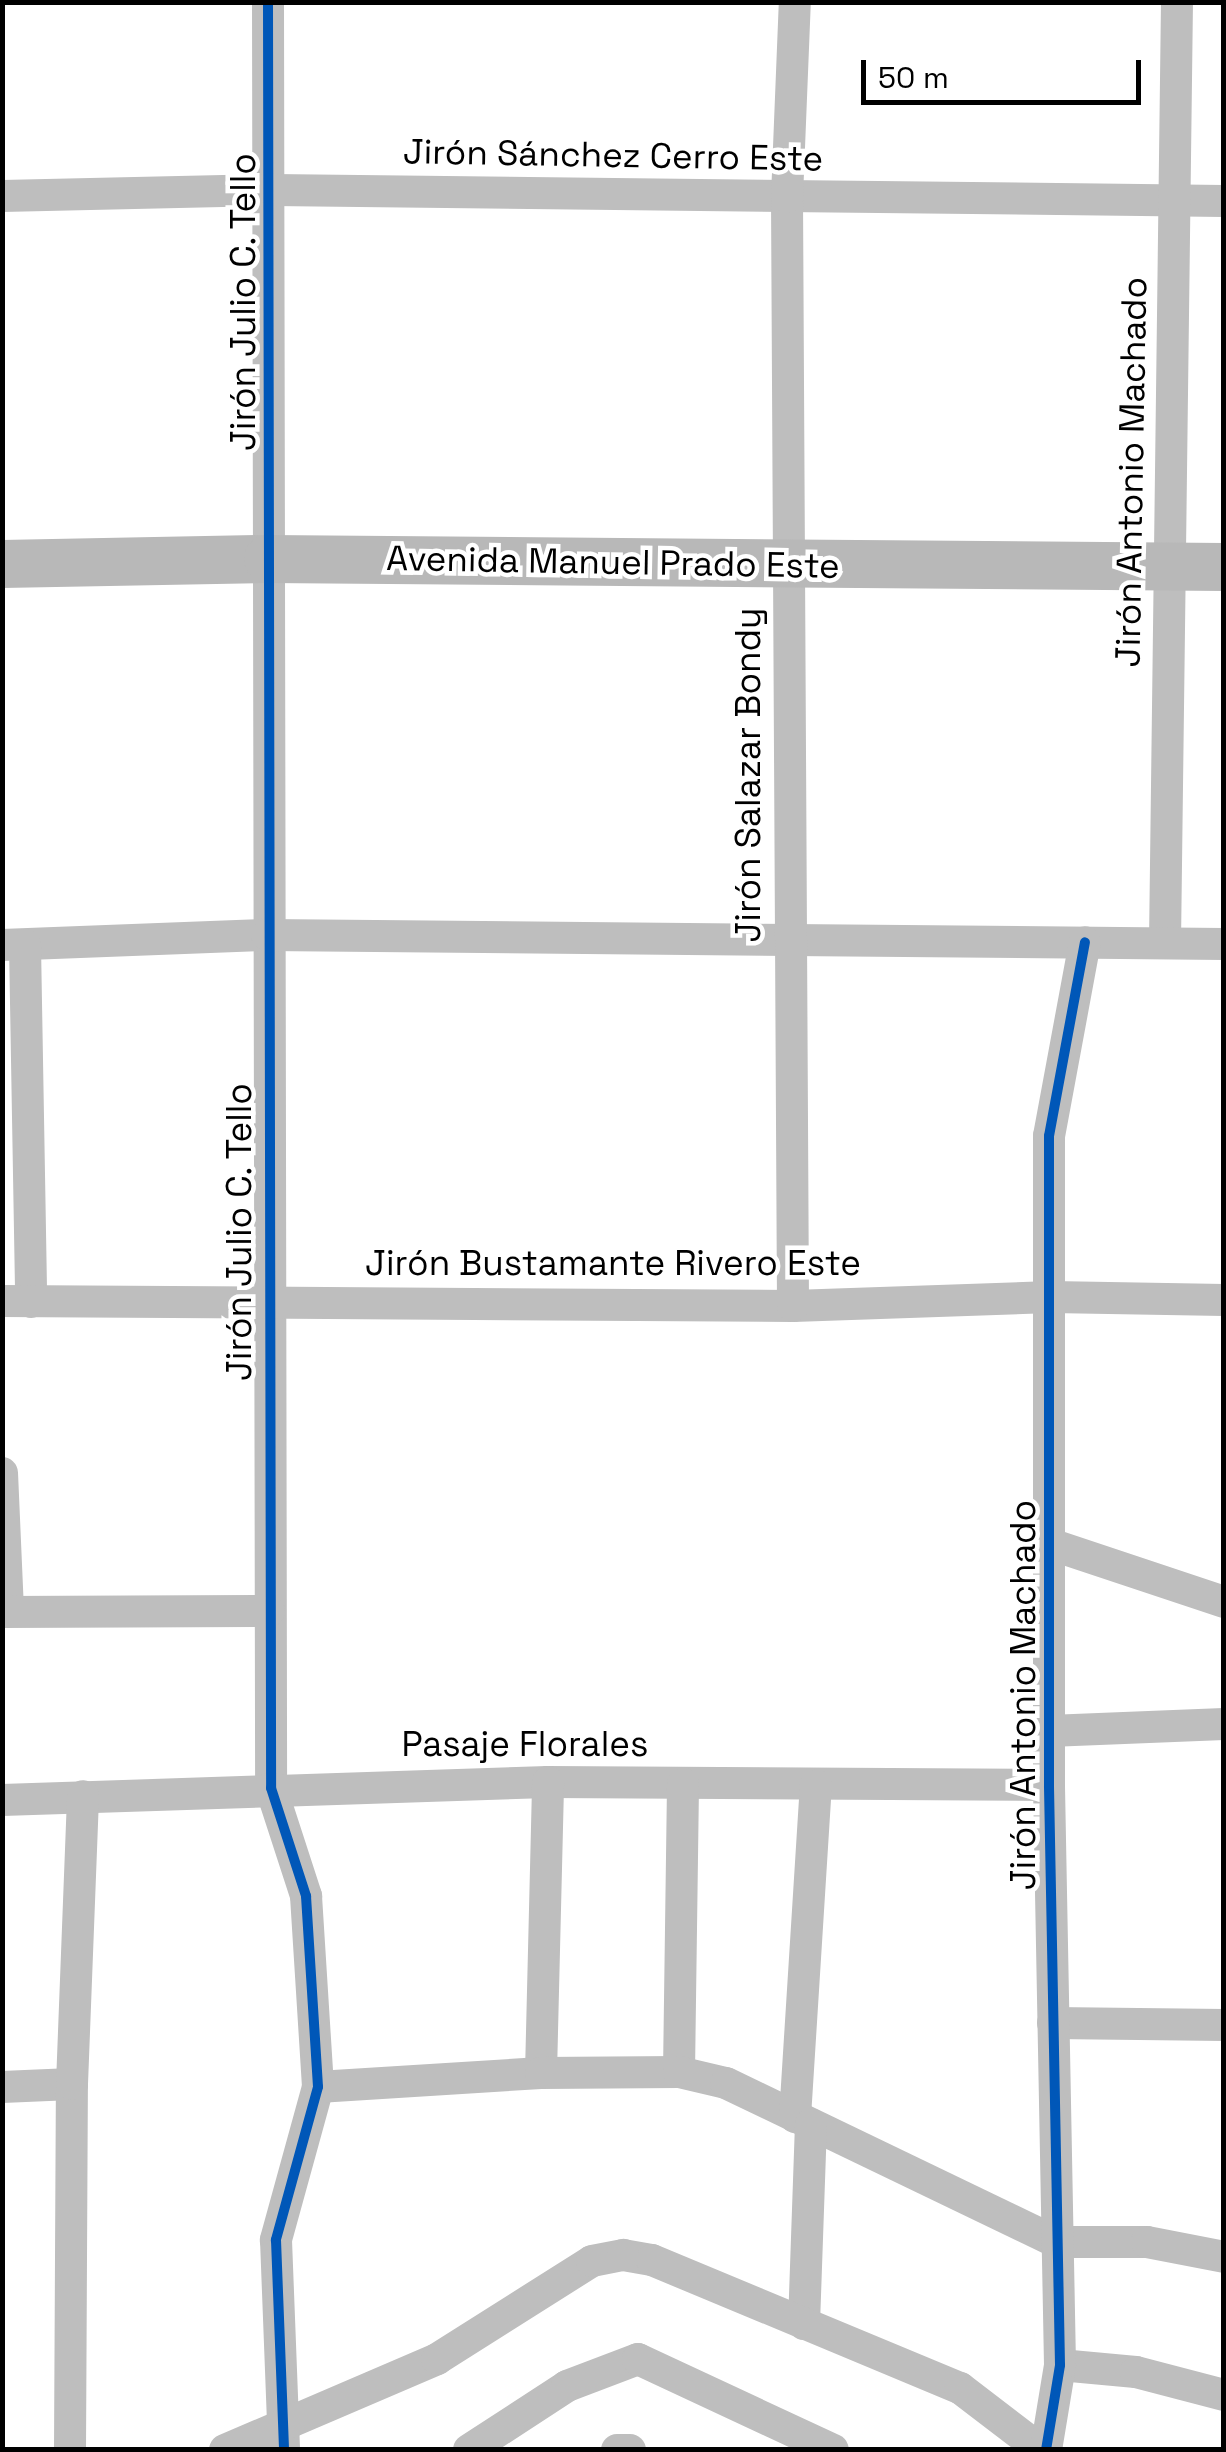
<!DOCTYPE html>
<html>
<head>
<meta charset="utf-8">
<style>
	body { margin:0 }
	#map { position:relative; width:1226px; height:2452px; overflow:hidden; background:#fff; font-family:"Space Grotesk",sans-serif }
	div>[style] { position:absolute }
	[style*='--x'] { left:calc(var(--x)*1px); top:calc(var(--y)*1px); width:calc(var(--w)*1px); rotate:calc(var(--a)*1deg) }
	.street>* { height:32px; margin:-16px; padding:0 16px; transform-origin:16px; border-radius:16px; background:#bebebe }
	.secondary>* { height:48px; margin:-24px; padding:0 24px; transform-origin:24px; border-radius:24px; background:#b8b8b8 }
	.cycleway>* { height:10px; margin:-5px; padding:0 5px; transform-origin:5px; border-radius:5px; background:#0057b8 }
	span { translate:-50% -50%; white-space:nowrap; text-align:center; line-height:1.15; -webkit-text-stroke:9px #fff; paint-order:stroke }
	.street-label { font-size:35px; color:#000 }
	.frame { position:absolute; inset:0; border:5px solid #000; pointer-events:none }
	.scale { position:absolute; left:861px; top:60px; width:280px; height:45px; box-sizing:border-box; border:5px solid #000; border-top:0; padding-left:12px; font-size:30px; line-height:35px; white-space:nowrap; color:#000; -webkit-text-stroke:8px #fff; paint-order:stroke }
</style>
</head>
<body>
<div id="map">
	<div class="street">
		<div style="--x:268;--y:2;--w:1786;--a:89.9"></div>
		<div style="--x:271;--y:1788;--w:114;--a:72"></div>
		<div style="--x:306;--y:1896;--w:191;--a:86.4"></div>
		<div style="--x:318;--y:2087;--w:159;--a:105.4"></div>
		<div style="--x:276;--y:2240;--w:210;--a:87.8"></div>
		<div style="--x:2;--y:196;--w:271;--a:-1.3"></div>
		<div style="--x:273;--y:190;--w:951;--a:0.66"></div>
		<div style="--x:1165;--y:943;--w:941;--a:-89.27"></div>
		<div style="--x:2;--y:945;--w:265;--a:-2.2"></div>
		<div style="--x:267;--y:935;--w:957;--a:0.54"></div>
		<div style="--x:25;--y:945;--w:357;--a:89"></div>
		<div style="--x:2;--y:1301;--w:791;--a:0.36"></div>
		<div style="--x:793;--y:1306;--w:258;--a:-2"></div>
		<div style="--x:1051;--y:1297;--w:173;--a:1"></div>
		<div style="--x:793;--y:1306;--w:1109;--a:-90.31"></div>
		<div style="--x:787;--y:197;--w:195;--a:-87.7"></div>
		<div style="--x:2;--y:1473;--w:139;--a:87.5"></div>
		<div style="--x:1050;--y:1544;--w:183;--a:18.4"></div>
		<div style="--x:2;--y:1612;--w:267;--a:-0.2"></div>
		<div style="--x:1049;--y:1731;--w:175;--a:-2.3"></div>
		<div style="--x:2;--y:1800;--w:546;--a:-1.89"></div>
		<div style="--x:548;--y:1782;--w:501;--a:0.34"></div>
		<div style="--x:1053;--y:2023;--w:171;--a:0.7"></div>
		<div style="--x:679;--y:2072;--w:288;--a:-89.2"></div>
		<div style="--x:541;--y:2073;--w:291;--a:-88.6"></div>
		<div style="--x:2;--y:2087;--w:70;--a:-2.5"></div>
		<div style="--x:318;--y:2087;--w:223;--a:-3.6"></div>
		<div style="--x:541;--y:2073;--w:138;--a:-0.4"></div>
		<div style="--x:679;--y:2072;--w:48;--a:13.2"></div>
		<div style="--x:726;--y:2083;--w:367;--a:25.7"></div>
		<div style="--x:1057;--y:2242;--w:90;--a:0"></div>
		<div style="--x:1147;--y:2242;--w:78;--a:11"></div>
		<div style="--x:795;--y:2117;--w:332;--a:-86.4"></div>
		<div style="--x:804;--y:2324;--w:200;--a:-88"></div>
		<div style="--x:1060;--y:2365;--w:76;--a:5.3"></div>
		<div style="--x:1136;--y:2372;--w:91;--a:14.6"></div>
		<div style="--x:70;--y:2450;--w:366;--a:-89.7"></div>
		<div style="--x:72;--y:2084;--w:288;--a:-87.8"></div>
		<div style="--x:225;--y:2450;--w:231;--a:-23.2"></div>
		<div style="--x:437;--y:2359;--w:183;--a:-32.3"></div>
		<div style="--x:592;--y:2261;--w:32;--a:-11"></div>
		<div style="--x:623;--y:2255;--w:29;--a:10"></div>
		<div style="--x:652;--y:2260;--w:334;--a:22.6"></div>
		<div style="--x:960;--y:2388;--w:102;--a:37.4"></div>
		<div style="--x:469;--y:2450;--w:117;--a:-33.1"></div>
		<div style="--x:567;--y:2386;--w:76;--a:-20.8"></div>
		<div style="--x:638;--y:2359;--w:215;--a:25"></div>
		<div style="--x:617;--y:2450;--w:13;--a:0"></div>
		<div style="--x:1046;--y:2450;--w:86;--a:-80.6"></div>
		<div style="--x:1060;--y:2365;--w:580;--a:-91.09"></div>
		<div style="--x:1049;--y:1785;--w:649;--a:-90"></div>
		<div style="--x:1049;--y:1136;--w:197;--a:-79.5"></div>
	</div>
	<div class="secondary">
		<div style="--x:2;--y:564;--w:266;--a:-1.1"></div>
		<div style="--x:268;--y:559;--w:956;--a:0.48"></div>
	</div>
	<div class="cycleway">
		<div style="--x:268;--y:2;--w:1786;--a:89.9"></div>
		<div style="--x:271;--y:1788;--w:114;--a:72"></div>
		<div style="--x:306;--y:1896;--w:191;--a:86.4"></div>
		<div style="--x:318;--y:2087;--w:159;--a:105.4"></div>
		<div style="--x:276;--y:2240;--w:210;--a:87.8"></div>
		<div style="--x:1046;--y:2450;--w:86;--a:-80.6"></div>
		<div style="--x:1060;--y:2365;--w:580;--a:-91.09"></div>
		<div style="--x:1049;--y:1785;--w:649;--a:-90"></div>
		<div style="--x:1049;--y:1136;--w:197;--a:-79.5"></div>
	</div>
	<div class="street-label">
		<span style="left:613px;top:155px;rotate:1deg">Jirón Sánchez Cerro Este</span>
		<span style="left:243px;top:302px;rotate:-90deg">Jirón Julio C. Tello</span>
		<span style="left:1131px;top:472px;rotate:-89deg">Jirón Antonio Machado</span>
		<span style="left:613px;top:562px;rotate:1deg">Avenida Manuel Prado Este</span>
		<span style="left:748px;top:775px;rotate:-90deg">Jirón Salazar Bondy</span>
		<span style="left:239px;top:1232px;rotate:-90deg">Jirón Julio C. Tello</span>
		<span style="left:613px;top:1263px">Jirón Bustamante Rivero Este</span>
		<span style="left:1023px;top:1695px;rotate:-90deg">Jirón Antonio Machado</span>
		<span style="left:525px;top:1744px">Pasaje Florales</span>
	</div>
	<div class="frame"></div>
	<div class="scale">50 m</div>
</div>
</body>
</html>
